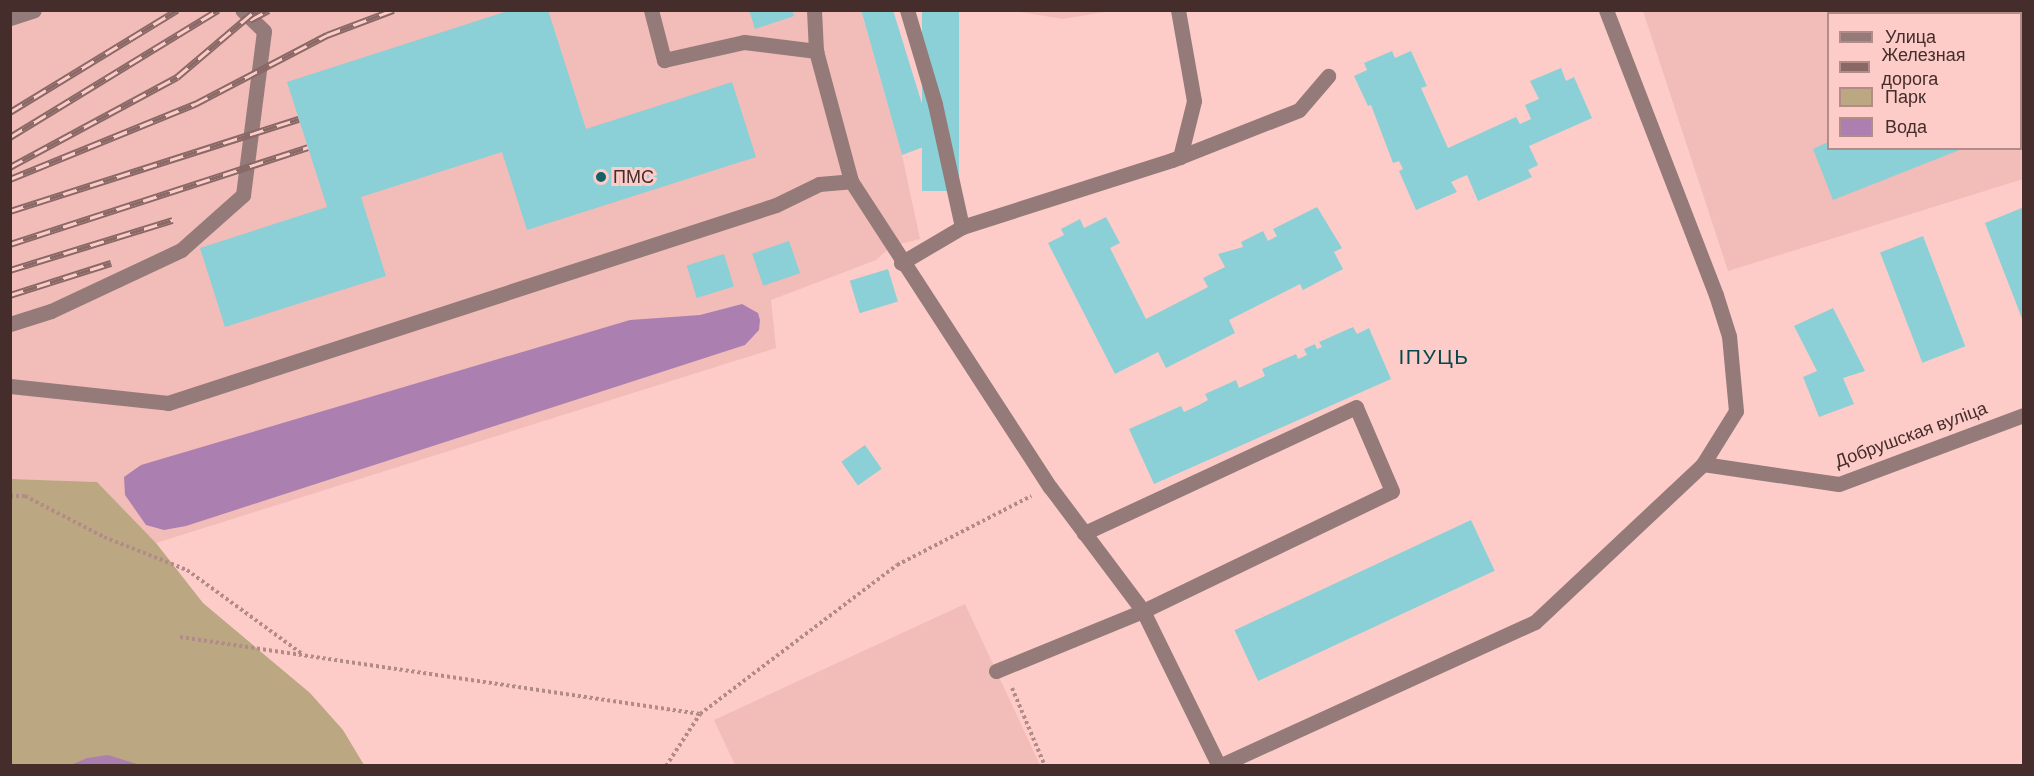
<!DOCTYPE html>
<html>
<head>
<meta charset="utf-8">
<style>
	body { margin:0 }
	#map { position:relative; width:2034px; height:776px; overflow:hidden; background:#fdccc8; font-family:"DM Sans",sans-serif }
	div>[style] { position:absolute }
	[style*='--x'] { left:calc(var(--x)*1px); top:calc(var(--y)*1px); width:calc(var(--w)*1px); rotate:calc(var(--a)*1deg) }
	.built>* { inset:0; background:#f2bcb8 }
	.green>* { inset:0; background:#bba782 }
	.water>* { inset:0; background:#ab80b0 }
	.building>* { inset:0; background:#8ad0d6; transform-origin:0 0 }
	.path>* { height:4px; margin-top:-2px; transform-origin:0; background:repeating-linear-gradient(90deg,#b28b88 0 3px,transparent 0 6px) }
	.minor>* { height:15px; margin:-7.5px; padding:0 7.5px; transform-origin:7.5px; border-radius:7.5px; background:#947a79 }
	.rail>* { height:7px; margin-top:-3.5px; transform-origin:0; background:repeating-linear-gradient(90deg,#fdccc8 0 14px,#896866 0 28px); box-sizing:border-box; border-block:2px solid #896866 }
	.dots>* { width:16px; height:16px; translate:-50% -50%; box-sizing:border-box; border:3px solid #fdccc8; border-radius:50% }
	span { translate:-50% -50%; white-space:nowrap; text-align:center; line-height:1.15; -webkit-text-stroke:6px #fdccc8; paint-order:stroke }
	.poi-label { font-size:18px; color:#442d2b }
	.left { translate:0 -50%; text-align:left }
	.street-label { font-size:18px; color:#442d2b }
	.quarter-label { font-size:21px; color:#05474c; letter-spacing:1.5px }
	.frame { position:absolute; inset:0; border:12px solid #442d2b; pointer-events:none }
	.legend { position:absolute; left:1827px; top:12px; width:195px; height:138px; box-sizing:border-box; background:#fdccc8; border:2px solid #b38c89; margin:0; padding:8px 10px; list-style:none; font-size:18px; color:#442d2b }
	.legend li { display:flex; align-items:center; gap:12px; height:30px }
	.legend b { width:30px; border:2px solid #b38c89 }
</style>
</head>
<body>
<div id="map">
	<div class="built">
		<div style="clip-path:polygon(11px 11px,861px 11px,902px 155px,920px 239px,892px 246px,876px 260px,771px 300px,776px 348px,156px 543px,97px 482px,11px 479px)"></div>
		<div style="clip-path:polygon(1014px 11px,1111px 11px,1063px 19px)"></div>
		<div style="clip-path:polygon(evenodd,1643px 11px,2023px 11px,2023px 179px,1728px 271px,1643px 11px,1828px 14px,2020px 14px,2020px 148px,1828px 148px,1828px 14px)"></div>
		<div style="clip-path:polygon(965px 604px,1040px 765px,735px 765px,714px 720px)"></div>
	</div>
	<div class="green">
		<div style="clip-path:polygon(11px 479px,97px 482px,156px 543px,203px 603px,310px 693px,343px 730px,364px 765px,11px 766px)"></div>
	</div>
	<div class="water">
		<div style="clip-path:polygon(742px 304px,758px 313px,760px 320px,759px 330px,745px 345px,186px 526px,164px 530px,146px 525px,125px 495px,124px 477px,141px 465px,630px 320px,700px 315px)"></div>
		<div style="clip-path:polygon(108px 755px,140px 765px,71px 765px,87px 758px)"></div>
	</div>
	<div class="building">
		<div style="clip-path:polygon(511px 10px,548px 10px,586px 129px,732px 82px,756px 157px,527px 230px,502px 152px,361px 197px,386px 276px,225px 327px,200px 248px,327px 207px,287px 82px)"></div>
		<div style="clip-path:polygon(749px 10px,792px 10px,794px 16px,755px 29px)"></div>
		<div style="clip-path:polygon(861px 10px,893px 10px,934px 143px,902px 155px)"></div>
		<div style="left:922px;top:10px;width:37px;height:181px"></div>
		<div style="clip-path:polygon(1392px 51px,1395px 58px,1411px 51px,1427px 86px,1421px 88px,1448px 148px,1516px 117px,1520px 124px,1531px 119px,1525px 105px,1539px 99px,1530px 81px,1561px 68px,1566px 81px,1574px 77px,1592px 118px,1529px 146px,1538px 165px,1528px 170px,1532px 177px,1478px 201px,1467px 175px,1451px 182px,1457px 192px,1416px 210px,1399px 171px,1403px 169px,1399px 161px,1393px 163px,1371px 105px,1368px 106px,1354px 76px,1367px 70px,1364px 63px)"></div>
		<div style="left:2024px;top:65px;width:59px;height:4px;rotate:90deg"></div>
		<div style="clip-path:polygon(1828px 142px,1828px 148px,1962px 149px,1833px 200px,1813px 149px)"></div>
		<div style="clip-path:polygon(1317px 207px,1342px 248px,1334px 252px,1343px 269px,1303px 290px,1300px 284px,1229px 320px,1235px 333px,1166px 368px,1158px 352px,1115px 374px,1048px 243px,1064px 235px,1061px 229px,1080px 219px,1084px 228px,1106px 217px,1120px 243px,1110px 248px,1146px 319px,1208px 287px,1203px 278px,1225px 267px,1218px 254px,1243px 247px,1241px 242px,1263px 231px,1268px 241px,1277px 236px,1273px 229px)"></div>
		<div style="clip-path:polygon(2024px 207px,2024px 321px,2023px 321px,1985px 223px)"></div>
		<div style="left:1923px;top:236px;width:118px;height:46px;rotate:69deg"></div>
		<div style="left:789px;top:241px;width:34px;height:39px;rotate:71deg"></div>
		<div style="left:724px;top:254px;width:34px;height:39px;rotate:73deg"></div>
		<div style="left:888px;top:269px;width:34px;height:40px;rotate:73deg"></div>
		<div style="clip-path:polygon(1833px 308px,1865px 371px,1843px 378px,1854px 404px,1819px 417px,1803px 377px,1817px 371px,1794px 326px)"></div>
		<div style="clip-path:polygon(1353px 327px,1357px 334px,1369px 328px,1391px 379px,1154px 484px,1129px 429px,1181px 406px,1184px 412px,1199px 405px,1208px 400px,1205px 394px,1236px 380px,1239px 388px,1265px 376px,1262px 369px,1296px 354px,1298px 359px,1307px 355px,1304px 349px,1315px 344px,1317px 349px,1322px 347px,1319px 342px)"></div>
		<div style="left:865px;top:445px;width:29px;height:29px;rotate:55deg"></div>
		<div style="left:1471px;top:520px;width:56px;height:261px;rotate:65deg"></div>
	</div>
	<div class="path">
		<div style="--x:10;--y:496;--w:15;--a:0"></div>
		<div style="--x:25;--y:496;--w:89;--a:27.4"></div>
		<div style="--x:104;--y:537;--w:89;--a:21.7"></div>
		<div style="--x:187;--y:570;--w:142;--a:36.1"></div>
		<div style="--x:180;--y:637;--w:526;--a:8.42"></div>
		<div style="--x:700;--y:714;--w:247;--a:-37.1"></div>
		<div style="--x:897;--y:565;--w:151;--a:-27.2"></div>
		<div style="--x:1012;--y:688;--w:85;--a:67.1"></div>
		<div style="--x:666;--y:766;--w:62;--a:-56.8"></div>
	</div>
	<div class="minor">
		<div style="--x:651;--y:10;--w:52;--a:75.4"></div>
		<div style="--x:664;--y:60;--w:82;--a:-12.7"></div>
		<div style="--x:744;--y:42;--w:73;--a:7.1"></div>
		<div style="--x:814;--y:10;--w:41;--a:87.2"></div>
		<div style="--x:816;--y:51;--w:135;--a:74.9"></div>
		<div style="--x:851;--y:181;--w:365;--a:57"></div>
		<div style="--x:1050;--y:487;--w:155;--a:53.1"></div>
		<div style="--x:1143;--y:611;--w:170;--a:63.9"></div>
		<div style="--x:907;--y:10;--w:98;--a:73.4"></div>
		<div style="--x:935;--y:104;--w:126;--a:77.6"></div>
		<div style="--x:1178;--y:10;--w:92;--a:80"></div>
		<div style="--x:1194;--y:101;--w:58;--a:104"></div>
		<div style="--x:10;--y:18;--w:25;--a:-18"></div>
		<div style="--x:901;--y:263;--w:71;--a:-30.5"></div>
		<div style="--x:962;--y:227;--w:220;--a:-17.7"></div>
		<div style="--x:1172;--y:160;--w:136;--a:-21.5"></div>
		<div style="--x:1299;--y:110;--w:45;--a:-49.5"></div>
		<div style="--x:10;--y:324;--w:43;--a:-17.6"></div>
		<div style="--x:51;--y:311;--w:144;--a:-25.1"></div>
		<div style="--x:181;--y:250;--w:83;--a:-41.6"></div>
		<div style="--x:243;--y:195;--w:165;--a:-82.7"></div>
		<div style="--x:264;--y:31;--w:30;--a:-136"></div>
		<div style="--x:10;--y:386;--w:159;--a:6.1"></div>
		<div style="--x:168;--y:403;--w:639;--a:-18.04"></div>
		<div style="--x:776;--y:205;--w:48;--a:-26"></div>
		<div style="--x:819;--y:184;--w:32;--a:-5"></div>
		<div style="--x:1703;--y:464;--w:137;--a:8.4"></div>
		<div style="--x:1839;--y:484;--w:197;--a:-20.5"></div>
		<div style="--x:996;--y:671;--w:159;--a:-22.2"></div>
		<div style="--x:1143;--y:611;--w:276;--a:-25.7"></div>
		<div style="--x:1392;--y:491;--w:91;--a:-113.2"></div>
		<div style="--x:1356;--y:407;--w:300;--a:155.1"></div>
		<div style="--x:1219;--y:766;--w:347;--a:-24.5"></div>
		<div style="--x:1535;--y:622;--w:231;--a:-43.2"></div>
		<div style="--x:1703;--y:464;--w:62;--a:-58.1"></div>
		<div style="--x:1736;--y:411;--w:75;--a:-95.3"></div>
		<div style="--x:1729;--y:336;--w:43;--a:-107.6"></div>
		<div style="--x:1716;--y:295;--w:305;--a:-111.1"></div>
	</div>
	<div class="rail">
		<div style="--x:250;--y:20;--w:21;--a:-28"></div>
		<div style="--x:10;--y:112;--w:196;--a:-31.4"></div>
		<div style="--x:10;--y:137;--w:244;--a:-31.4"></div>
		<div style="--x:10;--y:167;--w:190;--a:-28.3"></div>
		<div style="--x:177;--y:77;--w:104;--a:-40.3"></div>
		<div style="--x:10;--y:179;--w:200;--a:-22.1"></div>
		<div style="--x:195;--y:104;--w:149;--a:-27.6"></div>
		<div style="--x:327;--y:35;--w:71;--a:-20.7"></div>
		<div style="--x:10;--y:211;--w:303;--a:-17.7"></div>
		<div style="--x:10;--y:244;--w:313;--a:-18"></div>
		<div style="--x:10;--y:270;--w:170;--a:-17.1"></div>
		<div style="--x:10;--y:295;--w:106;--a:-17.6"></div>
	</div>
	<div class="dots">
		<div style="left:601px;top:177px;background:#126268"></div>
	</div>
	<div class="poi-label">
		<span class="left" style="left:613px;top:177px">ПМС</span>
	</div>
	<div class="street-label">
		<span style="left:1911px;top:435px;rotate:-20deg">Добрушская вуліца</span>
	</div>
	<div class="quarter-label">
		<span style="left:1434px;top:357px">ІПУЦЬ</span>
	</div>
	<div class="frame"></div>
	<ul class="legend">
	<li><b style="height:8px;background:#947a79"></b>Улица</li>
	<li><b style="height:8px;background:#896866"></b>Железная дорога</li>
	<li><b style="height:16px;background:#bba782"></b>Парк</li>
	<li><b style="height:16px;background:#ab80b0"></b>Вода</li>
	</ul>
</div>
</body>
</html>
